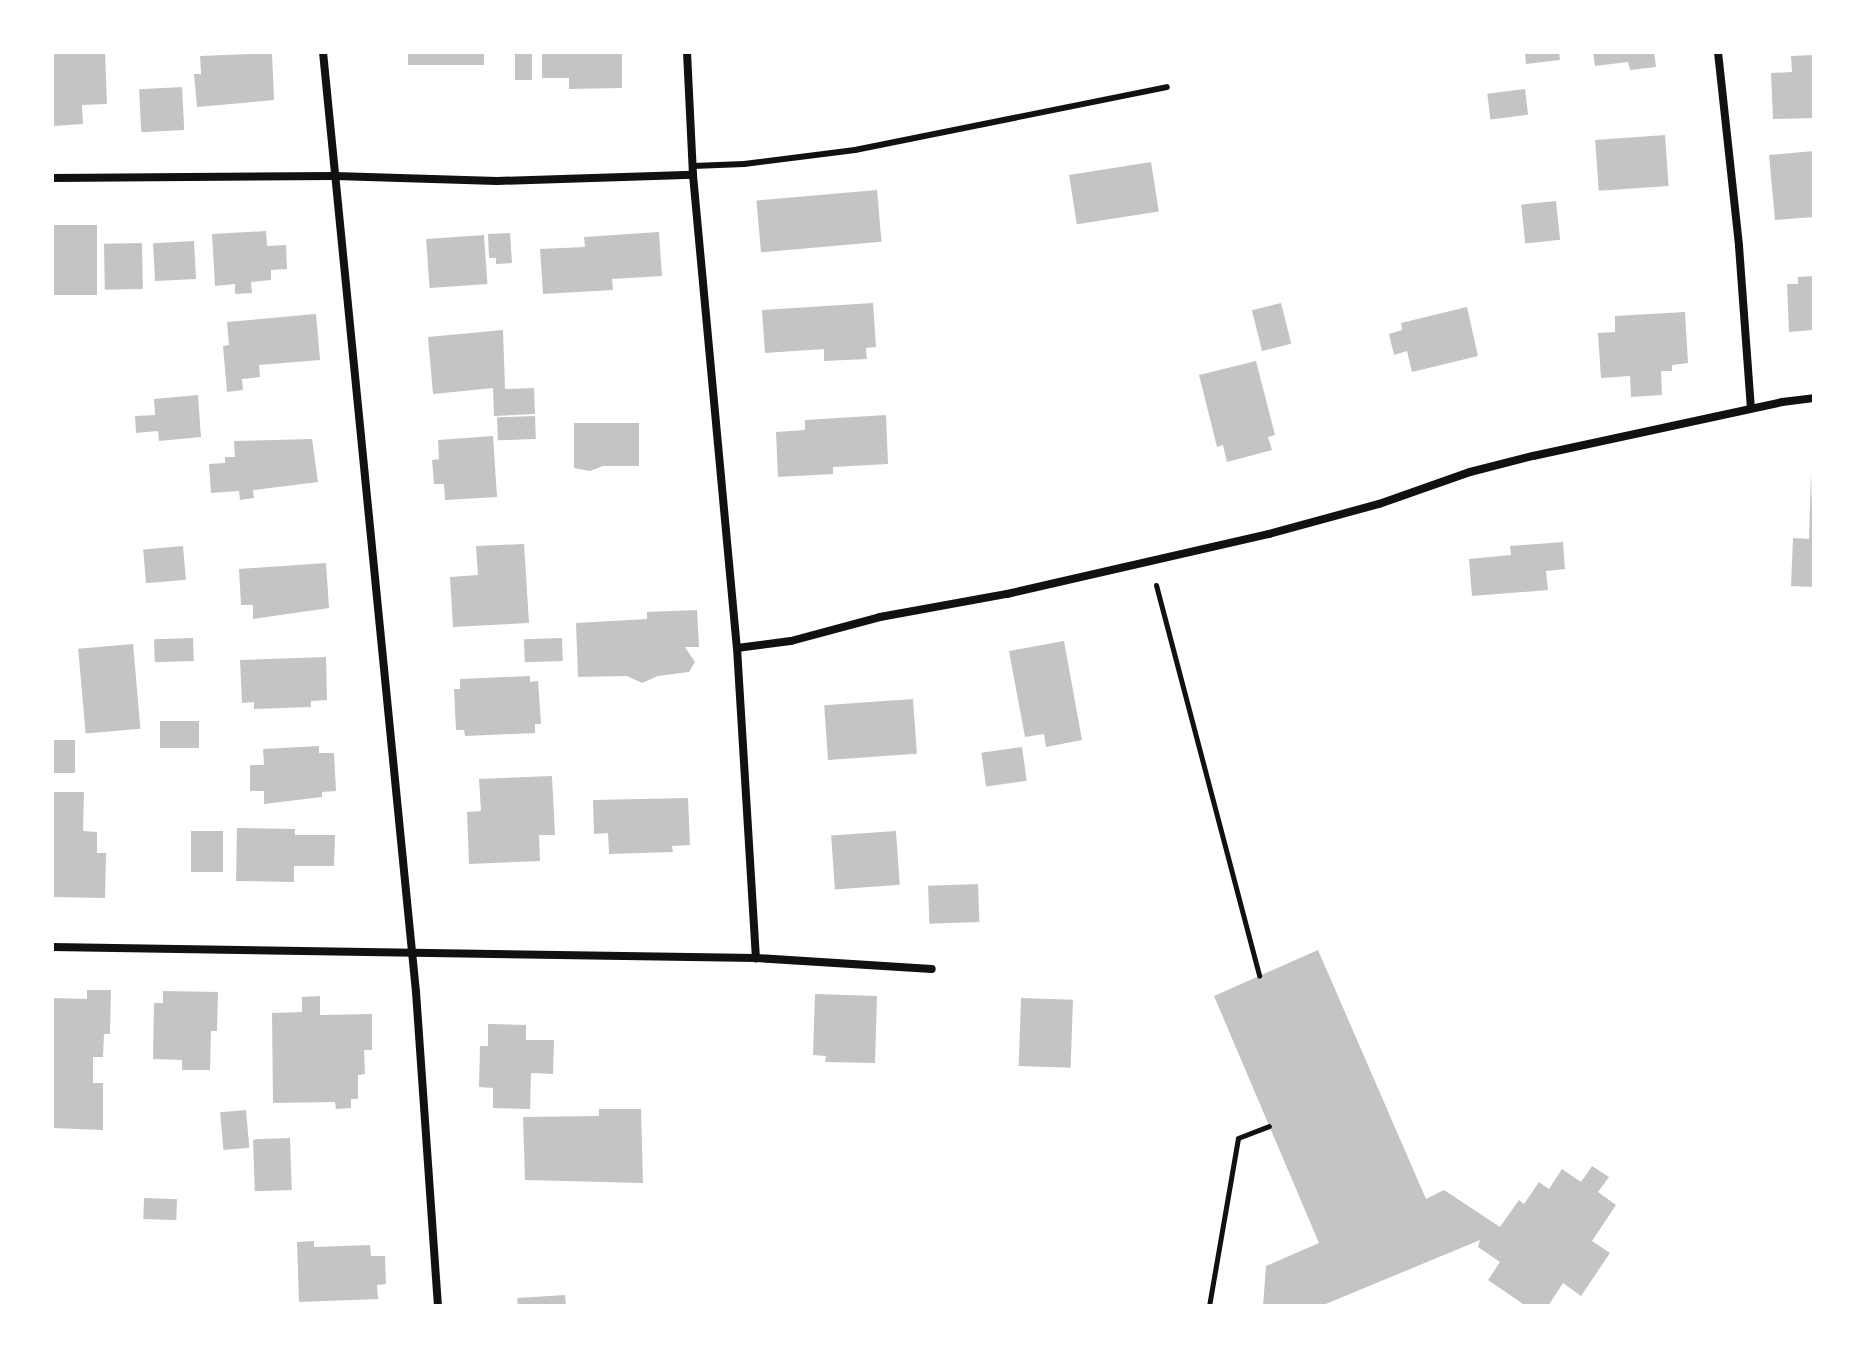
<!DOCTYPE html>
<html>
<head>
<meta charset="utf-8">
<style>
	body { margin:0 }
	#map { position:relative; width:1866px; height:1358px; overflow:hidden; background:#fff; font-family:Montserrat,sans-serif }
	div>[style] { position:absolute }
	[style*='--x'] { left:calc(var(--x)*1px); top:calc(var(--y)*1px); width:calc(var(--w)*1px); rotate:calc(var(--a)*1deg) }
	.building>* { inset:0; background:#c4c4c4; transform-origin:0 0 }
	.path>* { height:5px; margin:-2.5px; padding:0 2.5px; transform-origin:2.5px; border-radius:2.5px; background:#111 }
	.service>* { height:6px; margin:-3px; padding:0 3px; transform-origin:3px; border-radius:3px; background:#111 }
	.minor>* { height:8px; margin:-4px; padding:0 4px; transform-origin:4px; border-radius:4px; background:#111 }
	span { translate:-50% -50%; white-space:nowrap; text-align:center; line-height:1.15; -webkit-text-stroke:8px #fff; paint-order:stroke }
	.frame { position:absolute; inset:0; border:54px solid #fff; pointer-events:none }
</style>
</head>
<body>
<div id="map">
	<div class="building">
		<div style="clip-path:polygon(52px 52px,105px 52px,107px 104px,82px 105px,83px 124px,54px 126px)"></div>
		<div style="left:408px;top:52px;width:76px;height:13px"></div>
		<div style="left:515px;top:52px;width:17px;height:28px"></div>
		<div style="clip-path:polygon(542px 52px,622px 52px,622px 88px,569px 89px,569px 78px,542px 78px)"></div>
		<div style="clip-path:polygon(1525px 52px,1559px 52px,1560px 60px,1526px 64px)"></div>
		<div style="clip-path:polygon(1593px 52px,1654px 52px,1656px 67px,1630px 70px,1628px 62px,1595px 66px)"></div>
		<div style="clip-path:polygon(272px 53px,274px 100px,197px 107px,194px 74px,201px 74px,200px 56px)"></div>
		<div style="clip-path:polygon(1814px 55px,1814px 118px,1773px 119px,1771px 73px,1792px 72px,1791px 56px)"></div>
		<div style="left:182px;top:87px;width:43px;height:43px;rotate:87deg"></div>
		<div style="left:1525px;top:89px;width:26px;height:38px;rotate:83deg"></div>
		<div style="left:1665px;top:135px;width:51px;height:70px;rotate:86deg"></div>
		<div style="clip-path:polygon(1814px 151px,1814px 217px,1775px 220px,1769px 155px)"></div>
		<div style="left:1151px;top:162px;width:50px;height:83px;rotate:81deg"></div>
		<div style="left:877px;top:190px;width:52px;height:121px;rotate:85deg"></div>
		<div style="left:1556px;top:201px;width:39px;height:35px;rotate:84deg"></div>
		<div style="left:52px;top:225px;width:45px;height:70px"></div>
		<div style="clip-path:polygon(266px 231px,267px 246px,286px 245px,287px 269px,271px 270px,271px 280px,251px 282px,252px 293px,235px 294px,235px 284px,215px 286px,212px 234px)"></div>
		<div style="clip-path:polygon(659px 232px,662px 276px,612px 279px,613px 290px,543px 294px,540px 249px,585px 247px,584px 237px)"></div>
		<div style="clip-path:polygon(510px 233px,512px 263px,496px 264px,496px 258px,489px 258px,488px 234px)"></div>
		<div style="left:484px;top:235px;width:49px;height:58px;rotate:86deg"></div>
		<div style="left:194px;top:241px;width:38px;height:41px;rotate:87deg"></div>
		<div style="left:142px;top:243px;width:46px;height:38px;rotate:89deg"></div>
		<div style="clip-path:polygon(1814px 276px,1814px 330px,1789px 332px,1787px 284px,1798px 284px,1798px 277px)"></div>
		<div style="clip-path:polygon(873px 303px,876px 347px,866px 348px,867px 359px,824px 361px,824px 349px,765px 353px,762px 310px)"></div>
		<div style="left:1281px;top:303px;width:42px;height:30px;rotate:76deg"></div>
		<div style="clip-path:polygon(1467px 307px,1478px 356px,1412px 372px,1407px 351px,1394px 355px,1389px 334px,1402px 330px,1401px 323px)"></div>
		<div style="clip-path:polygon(1685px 312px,1688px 363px,1672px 365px,1672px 371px,1661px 371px,1662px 395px,1631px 397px,1630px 376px,1601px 378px,1598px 333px,1615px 332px,1615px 316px)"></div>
		<div style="clip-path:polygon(316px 314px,320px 360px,259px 365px,260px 377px,242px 379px,243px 390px,227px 392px,223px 346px,229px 345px,227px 322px)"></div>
		<div style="clip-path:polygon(503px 330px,505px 389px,534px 388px,535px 414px,494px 416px,493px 388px,433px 394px,428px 337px)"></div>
		<div style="clip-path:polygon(1256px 361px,1275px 435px,1268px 437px,1272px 450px,1227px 462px,1223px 445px,1217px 447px,1199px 375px)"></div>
		<div style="clip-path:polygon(198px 395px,201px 437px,159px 441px,158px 431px,136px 433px,135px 416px,155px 415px,154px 399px)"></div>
		<div style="clip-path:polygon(886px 415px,888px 464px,833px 467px,833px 474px,778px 477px,776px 432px,805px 430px,805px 420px)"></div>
		<div style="left:535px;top:416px;width:23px;height:38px;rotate:88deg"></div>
		<div style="clip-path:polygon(574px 423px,639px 423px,639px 466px,603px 466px,590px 471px,574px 468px)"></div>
		<div style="clip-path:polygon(493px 436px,497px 497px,445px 500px,444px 484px,434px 484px,432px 460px,439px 459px,438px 440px)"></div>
		<div style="clip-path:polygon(312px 439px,318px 482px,253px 490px,254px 498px,240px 500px,239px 491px,211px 493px,209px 464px,225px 463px,225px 457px,235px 457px,234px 441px)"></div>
		<div style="clip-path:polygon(1811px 472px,1814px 587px,1791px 586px,1793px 538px,1809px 539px)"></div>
		<div style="clip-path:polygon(1563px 542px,1565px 569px,1546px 571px,1548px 590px,1472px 596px,1469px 559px,1511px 555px,1510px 546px)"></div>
		<div style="clip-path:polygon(524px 544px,529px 623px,453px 627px,450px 577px,478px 575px,476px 546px)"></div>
		<div style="left:183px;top:546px;width:34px;height:40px;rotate:85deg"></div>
		<div style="clip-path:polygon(326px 563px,329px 608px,253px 619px,253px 605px,241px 605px,239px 569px)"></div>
		<div style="clip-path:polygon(697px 610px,699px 647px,685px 647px,695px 662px,689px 672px,658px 676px,642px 683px,627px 676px,578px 677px,576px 623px,647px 619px,647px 612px)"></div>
		<div style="left:193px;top:638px;width:23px;height:39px;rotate:88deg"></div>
		<div style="left:562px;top:638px;width:23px;height:38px;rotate:88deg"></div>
		<div style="clip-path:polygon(1064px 641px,1082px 740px,1046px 747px,1044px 734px,1025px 737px,1009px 651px)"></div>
		<div style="left:133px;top:644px;width:85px;height:55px;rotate:85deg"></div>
		<div style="clip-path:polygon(326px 657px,327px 700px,311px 701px,311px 707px,254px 709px,254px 702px,242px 703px,240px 660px)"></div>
		<div style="clip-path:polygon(530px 676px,530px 682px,538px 681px,541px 724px,535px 724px,535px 733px,465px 736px,464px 730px,456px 730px,454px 689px,460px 689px,460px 679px)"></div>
		<div style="left:913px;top:699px;width:55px;height:89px;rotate:86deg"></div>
		<div style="left:199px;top:721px;width:27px;height:39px;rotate:90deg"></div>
		<div style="left:75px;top:740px;width:33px;height:23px;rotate:90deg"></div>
		<div style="clip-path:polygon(319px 746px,319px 753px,334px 753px,336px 791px,322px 792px,322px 797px,264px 804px,264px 791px,250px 791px,250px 765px,264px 765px,263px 749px)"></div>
		<div style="left:1022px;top:747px;width:34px;height:41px;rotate:82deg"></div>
		<div style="clip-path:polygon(552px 776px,555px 835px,539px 835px,540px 861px,469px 864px,467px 812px,481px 811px,479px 779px)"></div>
		<div style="clip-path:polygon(53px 792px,84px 792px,83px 831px,97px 832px,97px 853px,106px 853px,105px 898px,52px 897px)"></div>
		<div style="clip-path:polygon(688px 798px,690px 845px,672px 846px,673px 852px,609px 854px,608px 833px,594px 834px,593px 800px)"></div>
		<div style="clip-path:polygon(237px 828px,295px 829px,295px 835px,335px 835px,334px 866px,294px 866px,294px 882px,236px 881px)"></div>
		<div style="left:191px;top:831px;width:32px;height:41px"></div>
		<div style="left:896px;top:831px;width:54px;height:65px;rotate:86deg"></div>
		<div style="left:978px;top:884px;width:38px;height:50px;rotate:88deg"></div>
		<div style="clip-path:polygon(1318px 950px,1426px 1199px,1444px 1190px,1500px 1227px,1519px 1200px,1524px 1204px,1539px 1182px,1549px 1189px,1562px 1169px,1581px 1182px,1592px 1166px,1609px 1177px,1598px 1192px,1616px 1205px,1592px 1241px,1610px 1253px,1581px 1296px,1563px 1283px,1548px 1306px,1526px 1306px,1488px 1280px,1500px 1262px,1478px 1247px,1480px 1240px,1321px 1306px,1263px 1306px,1266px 1266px,1319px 1243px,1214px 996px)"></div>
		<div style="clip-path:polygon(87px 990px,111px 990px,110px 1034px,104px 1034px,103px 1057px,93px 1057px,93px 1083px,103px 1083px,103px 1130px,52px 1128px,52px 998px,87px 999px)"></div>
		<div style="clip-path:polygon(163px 991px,218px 992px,217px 1031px,211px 1031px,210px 1070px,182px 1070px,182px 1060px,153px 1059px,154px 1003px,163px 1003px)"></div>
		<div style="clip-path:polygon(815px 994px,877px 996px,875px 1063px,825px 1062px,826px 1056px,813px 1055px)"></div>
		<div style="clip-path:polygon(320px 996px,320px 1015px,372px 1014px,372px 1050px,364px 1050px,365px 1074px,358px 1075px,358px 1099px,351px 1099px,351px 1108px,336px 1109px,335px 1102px,273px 1103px,272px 1013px,302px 1012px,302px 997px)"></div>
		<div style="left:1021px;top:998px;width:52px;height:68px;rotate:2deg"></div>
		<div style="clip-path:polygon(488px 1024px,526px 1025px,526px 1040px,554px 1040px,553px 1074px,531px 1073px,530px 1109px,493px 1108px,493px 1088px,479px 1087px,480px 1046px,488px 1046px)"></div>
		<div style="clip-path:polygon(599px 1109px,641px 1109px,643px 1183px,525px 1180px,523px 1117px,599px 1116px)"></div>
		<div style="left:246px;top:1110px;width:38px;height:26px;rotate:85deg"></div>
		<div style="left:290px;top:1138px;width:52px;height:37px;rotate:88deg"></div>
		<div style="left:144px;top:1198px;width:33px;height:21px;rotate:2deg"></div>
		<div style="clip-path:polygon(314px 1241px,314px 1247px,370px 1245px,371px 1256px,385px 1256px,386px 1284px,377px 1285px,378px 1299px,299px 1302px,297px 1242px)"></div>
		<div style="clip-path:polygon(565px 1295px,566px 1306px,518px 1306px,517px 1298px)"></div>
	</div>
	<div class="path">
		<div style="--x:1156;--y:585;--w:404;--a:75.2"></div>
		<div style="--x:1209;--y:1306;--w:170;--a:-80.2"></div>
		<div style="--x:1238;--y:1138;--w:33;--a:-21"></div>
	</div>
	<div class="service">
		<div style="--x:693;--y:166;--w:51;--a:-2.2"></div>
		<div style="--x:744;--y:164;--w:112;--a:-7.2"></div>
		<div style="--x:855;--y:150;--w:318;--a:-11.4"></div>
	</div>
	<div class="minor">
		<div style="--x:323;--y:52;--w:945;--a:84.35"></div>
		<div style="--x:416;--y:992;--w:315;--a:86"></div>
		<div style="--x:687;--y:52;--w:123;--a:87.2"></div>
		<div style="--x:693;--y:175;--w:475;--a:84.7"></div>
		<div style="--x:737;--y:648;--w:311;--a:86.5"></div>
		<div style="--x:1718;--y:52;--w:195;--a:83.8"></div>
		<div style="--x:1739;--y:246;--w:162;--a:85.8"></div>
		<div style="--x:52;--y:178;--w:283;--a:-0.4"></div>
		<div style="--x:335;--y:176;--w:162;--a:1.8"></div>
		<div style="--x:497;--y:181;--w:196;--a:-1.8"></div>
		<div style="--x:737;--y:648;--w:54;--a:-7.4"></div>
		<div style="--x:791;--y:641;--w:92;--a:-15.1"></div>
		<div style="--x:880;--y:617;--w:129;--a:-10.3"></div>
		<div style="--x:1007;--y:594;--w:269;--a:-12.9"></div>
		<div style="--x:1269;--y:534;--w:114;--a:-15.3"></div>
		<div style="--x:1379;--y:504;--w:96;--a:-19.4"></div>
		<div style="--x:1470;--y:472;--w:65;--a:-14.3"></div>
		<div style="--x:1533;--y:456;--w:255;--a:-12.2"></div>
		<div style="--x:1782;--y:402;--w:32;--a:-7"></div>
		<div style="--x:52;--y:947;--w:704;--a:0.9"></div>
		<div style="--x:756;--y:958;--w:176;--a:3.6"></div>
	</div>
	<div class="frame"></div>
</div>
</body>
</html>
